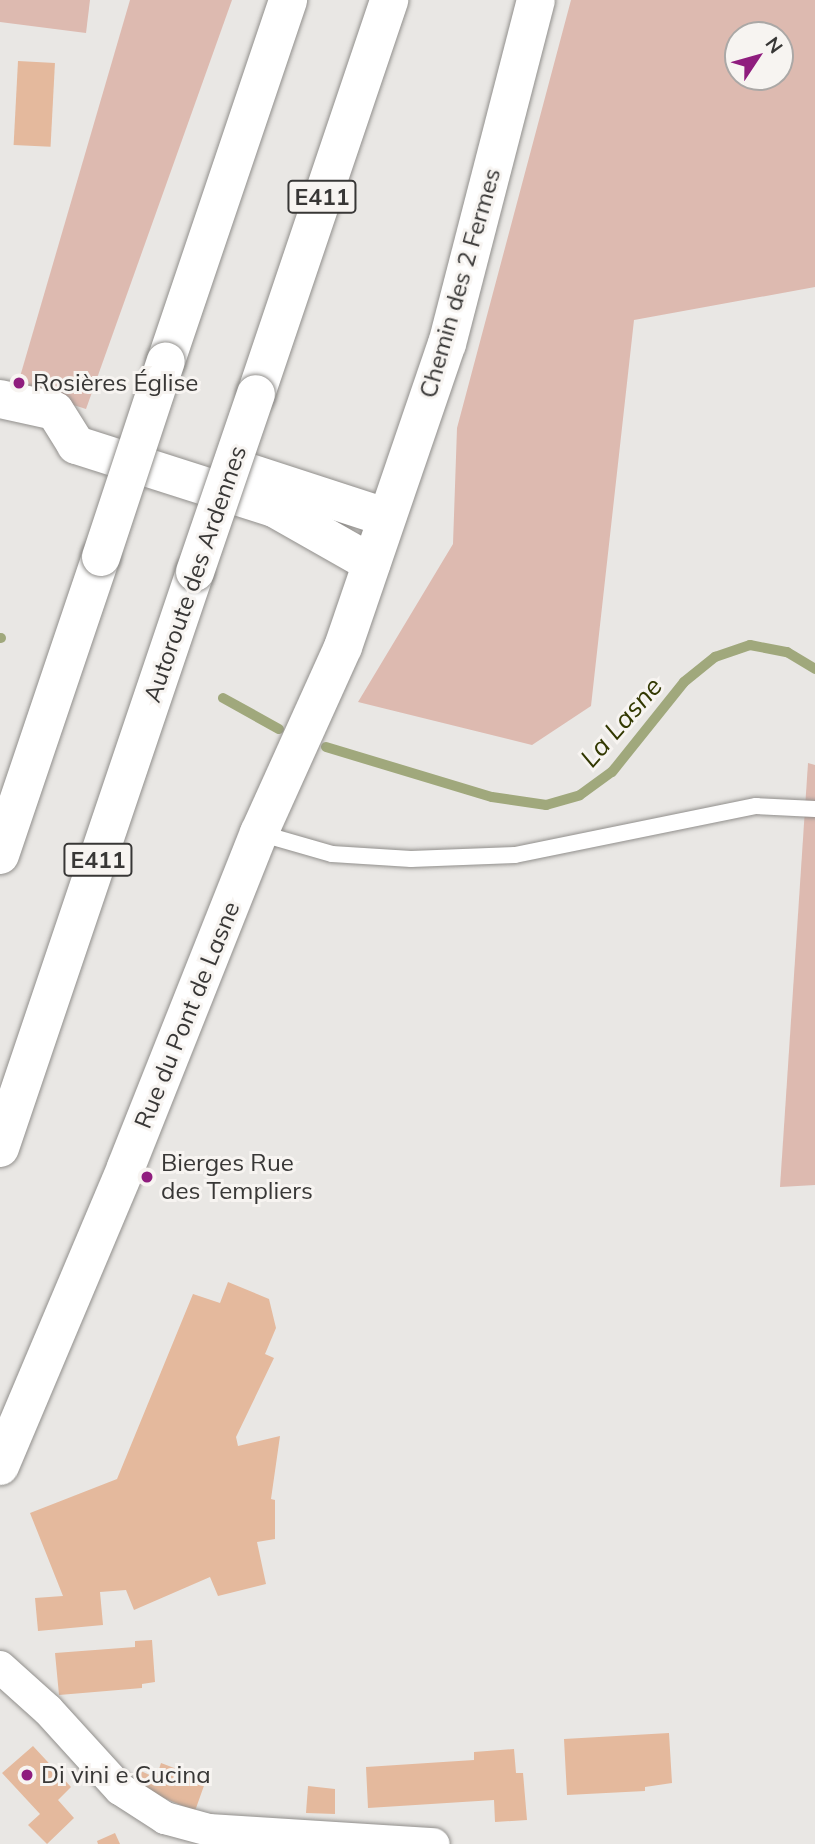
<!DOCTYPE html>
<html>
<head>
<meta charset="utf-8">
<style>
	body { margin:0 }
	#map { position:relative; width:815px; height:1844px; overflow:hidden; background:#e9e7e4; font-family:Mulish,sans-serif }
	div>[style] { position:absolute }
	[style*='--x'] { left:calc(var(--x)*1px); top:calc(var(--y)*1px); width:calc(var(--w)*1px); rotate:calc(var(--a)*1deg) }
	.green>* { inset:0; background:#ddbab0 }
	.stream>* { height:10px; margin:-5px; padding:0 5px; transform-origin:5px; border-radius:5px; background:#a0a87c }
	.building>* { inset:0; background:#e4b99d; transform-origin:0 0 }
	.roads { filter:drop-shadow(0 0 2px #918f8c) drop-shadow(0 0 2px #918f8c) }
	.lane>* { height:16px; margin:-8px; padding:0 8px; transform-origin:8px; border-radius:8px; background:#fff }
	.street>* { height:32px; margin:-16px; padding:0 16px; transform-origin:16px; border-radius:16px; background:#fff }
	.secondary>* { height:38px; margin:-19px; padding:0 19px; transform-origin:19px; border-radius:19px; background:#fff }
	.highway>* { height:38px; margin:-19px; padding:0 19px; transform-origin:19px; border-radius:19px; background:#fff }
	.bridges { filter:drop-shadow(0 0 2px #918f8c) drop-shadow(0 0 2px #918f8c) }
	.highway-bridge>* { height:38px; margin:-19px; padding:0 19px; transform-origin:19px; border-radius:19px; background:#fff }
	.dots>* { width:19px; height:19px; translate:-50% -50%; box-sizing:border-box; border:4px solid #f7f4f1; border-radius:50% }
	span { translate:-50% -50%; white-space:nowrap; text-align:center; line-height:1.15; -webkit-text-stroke:6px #f7f4f1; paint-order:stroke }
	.shield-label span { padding:2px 5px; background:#f7f4f1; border:2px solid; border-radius:5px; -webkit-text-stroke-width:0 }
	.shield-label { font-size:23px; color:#383736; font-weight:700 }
	.street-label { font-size:24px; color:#383736 }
	.poi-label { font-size:24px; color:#383736 }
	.left { translate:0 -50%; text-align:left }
	.water-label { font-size:26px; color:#323801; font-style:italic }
	.north { position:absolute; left:724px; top:21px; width:70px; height:70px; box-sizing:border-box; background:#f7f4f1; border:2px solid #aba8a6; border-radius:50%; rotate:54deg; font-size:19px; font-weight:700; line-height:28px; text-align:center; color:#383736 }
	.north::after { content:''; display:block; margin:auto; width:24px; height:32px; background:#8f1d7e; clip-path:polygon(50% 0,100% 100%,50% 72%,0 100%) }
</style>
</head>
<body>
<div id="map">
	<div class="green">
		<div style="clip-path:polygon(0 0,90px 0,86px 33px,0 22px)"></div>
		<div style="clip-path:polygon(130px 0,232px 0,86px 409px,17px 387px)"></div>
		<div style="clip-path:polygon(evenodd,571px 0,815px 0,815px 287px,634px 320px,591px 706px,532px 745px,358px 702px,453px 544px,457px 428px,571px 0,738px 35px,780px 35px,780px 77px,738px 77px,738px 35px)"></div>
		<div style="clip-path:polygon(808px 763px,815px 765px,815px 1185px,780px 1187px)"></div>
	</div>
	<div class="stream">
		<div style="--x:0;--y:638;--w:1;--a:0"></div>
		<div style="--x:223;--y:698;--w:64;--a:29"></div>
		<div style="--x:326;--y:747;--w:173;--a:16.8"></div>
		<div style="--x:492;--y:797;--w:55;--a:8.4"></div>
		<div style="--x:546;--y:805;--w:35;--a:-16"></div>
		<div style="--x:580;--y:795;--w:39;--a:-36"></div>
		<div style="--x:612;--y:772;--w:115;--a:-51.3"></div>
		<div style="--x:684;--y:682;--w:40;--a:-39"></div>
		<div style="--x:715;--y:657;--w:37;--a:-19"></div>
		<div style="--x:750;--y:645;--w:38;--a:11"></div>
		<div style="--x:787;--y:652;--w:33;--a:31"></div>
	</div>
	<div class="building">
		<div style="left:18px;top:61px;width:37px;height:84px;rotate:3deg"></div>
		<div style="clip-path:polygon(228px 1282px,269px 1299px,276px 1328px,265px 1354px,274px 1358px,236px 1437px,238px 1446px,280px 1436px,271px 1499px,275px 1500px,275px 1539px,257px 1542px,266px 1584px,218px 1596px,210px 1577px,134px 1610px,126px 1590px,100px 1592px,103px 1625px,38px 1631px,35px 1598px,63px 1596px,30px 1513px,117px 1479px,193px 1294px,220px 1303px)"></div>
		<div style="clip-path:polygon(152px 1640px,155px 1682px,142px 1684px,142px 1688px,59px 1695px,55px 1653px,135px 1647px,135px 1641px)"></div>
		<div style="clip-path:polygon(669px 1733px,672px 1783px,645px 1787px,645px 1791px,567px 1795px,564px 1739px)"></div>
		<div style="clip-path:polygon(33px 1746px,71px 1787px,58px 1800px,74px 1818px,47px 1844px,28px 1825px,40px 1814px,2px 1773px)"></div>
		<div style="clip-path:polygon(514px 1749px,516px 1773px,523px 1773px,527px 1820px,495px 1822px,494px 1800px,368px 1808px,366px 1767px,474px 1760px,474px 1752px)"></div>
		<div style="clip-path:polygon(161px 1763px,206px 1780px,195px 1811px,133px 1785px,141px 1771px,156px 1778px)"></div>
		<div style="clip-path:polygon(308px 1786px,335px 1789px,335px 1814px,306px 1813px)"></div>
		<div style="clip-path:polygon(115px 1833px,120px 1844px,98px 1844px,97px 1841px)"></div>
	</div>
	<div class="roads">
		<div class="lane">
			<div style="--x:259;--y:833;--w:76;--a:16"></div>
			<div style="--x:332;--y:854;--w:79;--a:3.6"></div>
			<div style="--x:411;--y:859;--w:104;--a:-2.2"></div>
			<div style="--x:515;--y:855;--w:246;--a:-11.5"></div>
			<div style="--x:756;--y:806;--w:59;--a:2.9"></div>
		</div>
		<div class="street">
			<div style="--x:0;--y:1667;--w:64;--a:41.9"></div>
			<div style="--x:48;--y:1710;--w:107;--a:47.7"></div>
			<div style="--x:120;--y:1789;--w:54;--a:32.8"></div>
			<div style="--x:165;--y:1818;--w:46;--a:15.3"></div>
			<div style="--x:209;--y:1830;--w:225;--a:3.6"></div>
		</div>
		<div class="secondary">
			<div style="--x:0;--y:399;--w:56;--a:12.3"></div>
			<div style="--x:55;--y:411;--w:40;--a:58"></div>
			<div style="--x:76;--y:445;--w:208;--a:17.7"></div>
			<div style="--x:274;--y:508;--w:112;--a:29.6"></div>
			<div style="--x:241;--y:470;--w:151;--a:18.1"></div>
			<div style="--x:0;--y:1466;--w:324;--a:-67.1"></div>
			<div style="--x:126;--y:1167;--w:360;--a:-68.3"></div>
			<div style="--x:259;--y:833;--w:204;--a:-65.7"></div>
			<div style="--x:343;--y:647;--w:320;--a:-71.1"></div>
			<div style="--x:447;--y:344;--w:355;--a:-75.5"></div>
		</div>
		<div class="highway">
			<div style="--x:166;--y:361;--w:381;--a:-71.3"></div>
			<div style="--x:256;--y:394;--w:416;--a:-71.3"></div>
			<div style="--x:0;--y:855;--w:315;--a:-71.3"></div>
			<div style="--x:0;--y:1148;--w:608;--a:-71.3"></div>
		</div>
	</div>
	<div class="bridges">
		<div class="highway-bridge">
			<div style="--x:101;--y:557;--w:206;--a:-71.7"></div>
			<div style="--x:195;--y:572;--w:188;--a:-71.1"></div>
		</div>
	</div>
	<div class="dots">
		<div style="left:19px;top:383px;background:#8f1d7e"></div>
		<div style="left:147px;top:1177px;background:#8f1d7e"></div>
		<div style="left:27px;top:1775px;background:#8f1d7e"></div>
	</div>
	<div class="shield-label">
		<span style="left:322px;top:197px">E411</span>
		<span style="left:98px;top:860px">E411</span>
	</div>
	<div class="street-label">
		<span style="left:460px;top:283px;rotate:-74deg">Chemin des 2 Fermes</span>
		<span style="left:195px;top:574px;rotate:-71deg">Autoroute des Ardennes</span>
		<span style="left:187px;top:1015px;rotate:-68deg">Rue du Pont de Lasne</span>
	</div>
	<div class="poi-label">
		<span class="left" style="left:33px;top:383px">Rosières Église</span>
		<span class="left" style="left:161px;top:1177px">Bierges Rue<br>des Templiers</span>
		<span class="left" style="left:41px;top:1775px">Di vini e Cucina</span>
	</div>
	<div class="water-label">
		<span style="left:621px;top:722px;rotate:-49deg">La Lasne</span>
	</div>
	<div class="north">N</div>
</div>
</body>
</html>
